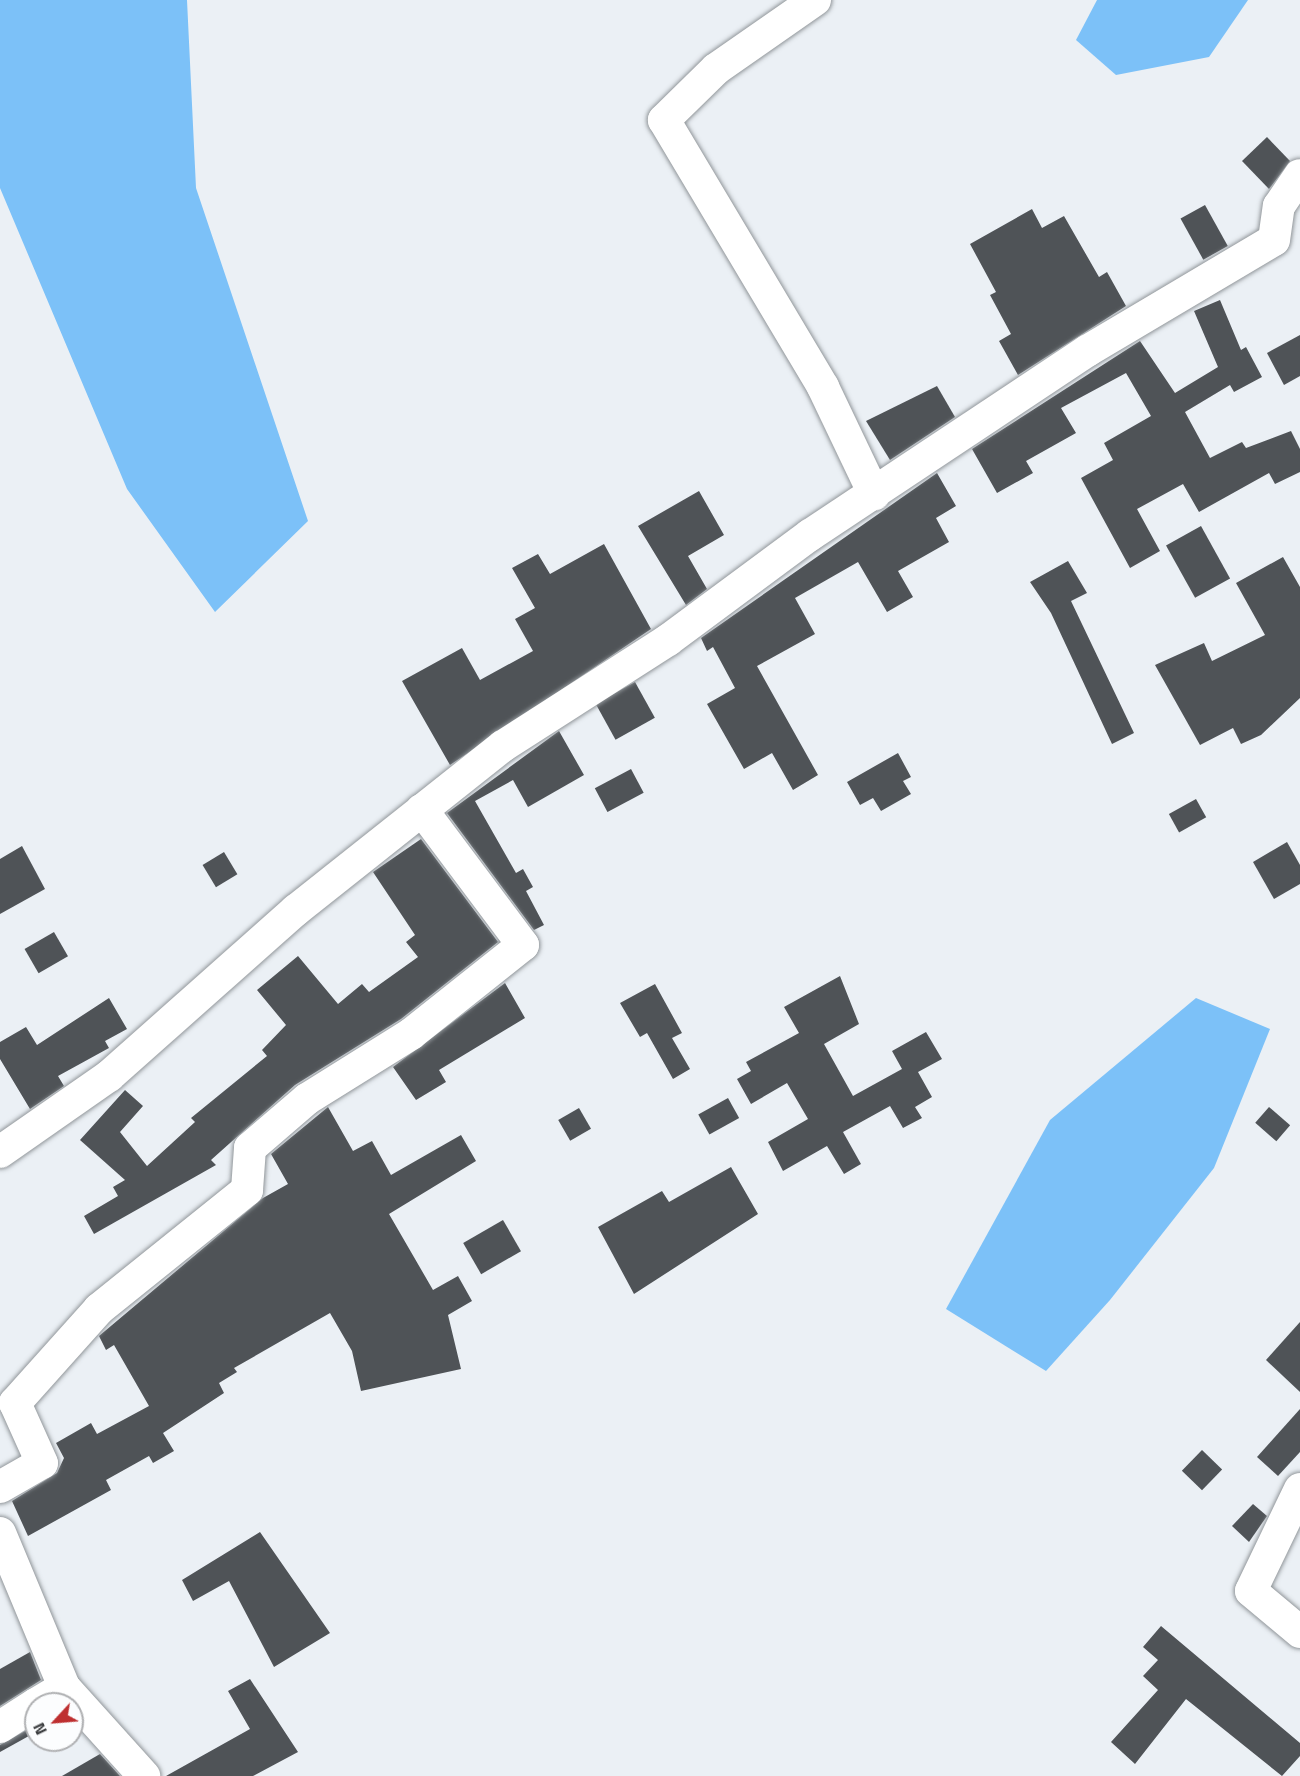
<!DOCTYPE html>
<html>
<head>
<meta charset="utf-8">
<style>
	body { margin:0 }
	#map { position:relative; width:1300px; height:1776px; overflow:hidden; background:#ebf0f5; font-family:"Titillium Web",sans-serif }
	div>[style] { position:absolute }
	[style*='--x'] { left:calc(var(--x)*1px); top:calc(var(--y)*1px); width:calc(var(--w)*1px); rotate:calc(var(--a)*1deg) }
	.water>* { inset:0; background:#7cc1f8 }
	.building>* { inset:0; background:#4f5357; transform-origin:0 0 }
	.roads { filter:drop-shadow(0 0 2px #91969a) drop-shadow(0 0 2px #91969a) }
	.minor>* { height:32px; margin:-16px; padding:0 16px; transform-origin:16px; border-radius:16px; background:#fff }
	span { translate:-50% -50%; white-space:nowrap; text-align:center; line-height:1.15; -webkit-text-stroke:6px #fcfdfe; paint-order:stroke }
	.north { position:absolute; left:24px; top:1692px; width:60px; height:60px; box-sizing:border-box; background:#fcfdfe; border:2px solid #afb0b2; border-radius:50%; rotate:244deg; font-size:16px; font-weight:700; line-height:24px; text-align:center; color:#3b3d3f }
	.north::after { content:''; display:block; margin:auto; width:21px; height:27px; background:#be2f30; clip-path:polygon(50% 0,100% 100%,50% 72%,0 100%) }
</style>
</head>
<body>
<div id="map">
	<div class="water">
		<div style="clip-path:polygon(0 0,187px 0,196px 188px,308px 521px,215px 612px,127px 489px,0 188px)"></div>
		<div style="clip-path:polygon(1097px 0,1248px 0,1209px 57px,1116px 75px,1076px 40px)"></div>
		<div style="clip-path:polygon(1196px 998px,1270px 1029px,1214px 1168px,1110px 1300px,1046px 1371px,946px 1309px,1050px 1120px)"></div>
	</div>
	<div class="building">
		<div style="clip-path:polygon(1267px 137px,1290px 161px,1269px 189px,1242px 161px)"></div>
		<div style="left:1205px;top:205px;width:47px;height:28px;rotate:61deg"></div>
		<div style="clip-path:polygon(1032px 209px,1042px 228px,1064px 216px,1099px 277px,1107px 272px,1126px 306px,1018px 375px,999px 341px,1011px 334px,990px 295px,996px 292px,970px 244px)"></div>
		<div style="clip-path:polygon(1220px 300px,1241px 350px,1246px 347px,1262px 377px,1234px 392px,1230px 385px,1185px 412px,1210px 458px,1242px 442px,1246px 448px,1291px 431px,1300px 449px,1300px 472px,1275px 484px,1269px 473px,1199px 512px,1183px 484px,1137px 509px,1160px 551px,1130px 568px,1081px 478px,1113px 460px,1104px 443px,1151px 416px,1126px 373px,1061px 408px,1076px 433px,1026px 461px,1033px 473px,997px 493px,972px 449px,1140px 341px,1175px 393px,1218px 367px,1194px 311px)"></div>
		<div style="clip-path:polygon(1300px 335px,1300px 376px,1284px 385px,1267px 353px)"></div>
		<div style="clip-path:polygon(937px 386px,955px 417px,890px 460px,866px 421px)"></div>
		<div style="clip-path:polygon(937px 473px,956px 506px,936px 518px,949px 542px,898px 571px,913px 597px,887px 612px,858px 562px,795px 598px,815px 634px,757px 666px,818px 775px,793px 790px,772px 753px,744px 769px,707px 704px,735px 688px,713px 647px,707px 651px,701px 638px)"></div>
		<div style="clip-path:polygon(699px 491px,724px 535px,688px 556px,707px 589px,686px 605px,638px 526px)"></div>
		<div style="left:1201px;top:526px;width:60px;height:40px;rotate:61deg"></div>
		<div style="clip-path:polygon(604px 544px,651px 629px,450px 765px,402px 681px,462px 648px,480px 680px,533px 651px,515px 619px,535px 608px,512px 568px,538px 554px,550px 574px)"></div>
		<div style="clip-path:polygon(1283px 557px,1300px 587px,1300px 698px,1261px 735px,1241px 744px,1233px 728px,1200px 745px,1155px 665px,1204px 643px,1212px 661px,1265px 635px,1236px 583px)"></div>
		<div style="clip-path:polygon(1068px 561px,1087px 593px,1071px 601px,1134px 733px,1112px 744px,1051px 613px,1030px 582px)"></div>
		<div style="left:635px;top:682px;width:41px;height:45px;rotate:61deg"></div>
		<div style="clip-path:polygon(559px 731px,584px 775px,528px 807px,513px 780px,475px 801px,516px 873px,523px 869px,533px 887px,526px 891px,544px 925px,534px 930px,447px 813px)"></div>
		<div style="clip-path:polygon(898px 753px,911px 777px,903px 781px,911px 794px,881px 811px,873px 798px,860px 805px,847px 782px)"></div>
		<div style="left:631px;top:769px;width:27px;height:41px;rotate:62deg"></div>
		<div style="left:1196px;top:799px;width:21px;height:31px;rotate:61deg"></div>
		<div style="clip-path:polygon(421px 839px,498px 942px,401px 1019px,295px 1085px,211px 1160px,216px 1165px,94px 1234px,84px 1216px,118px 1196px,113px 1187px,125px 1180px,80px 1140px,125px 1090px,143px 1106px,120px 1132px,147px 1166px,195px 1122px,191px 1118px,267px 1056px,262px 1050px,286px 1025px,257px 990px,298px 956px,338px 1004px,362px 984px,369px 992px,418px 957px,406px 942px,415px 935px,373px 872px)"></div>
		<div style="clip-path:polygon(1287px 842px,1300px 865px,1300px 884px,1274px 899px,1253px 862px)"></div>
		<div style="clip-path:polygon(22px 846px,45px 889px,0 914px,0 859px)"></div>
		<div style="left:224px;top:852px;width:26px;height:25px;rotate:59deg"></div>
		<div style="left:54px;top:932px;width:28px;height:34px;rotate:60deg"></div>
		<div style="clip-path:polygon(840px 976px,859px 1024px,824px 1044px,853px 1096px,902px 1069px,892px 1051px,926px 1032px,942px 1059px,918px 1072px,932px 1097px,915px 1107px,922px 1118px,903px 1128px,890px 1106px,843px 1132px,861px 1164px,844px 1174px,827px 1146px,783px 1171px,768px 1142px,808px 1119px,787px 1083px,751px 1104px,737px 1079px,751px 1071px,746px 1062px,799px 1033px,784px 1007px)"></div>
		<div style="clip-path:polygon(505px 983px,525px 1018px,439px 1070px,446px 1082px,416px 1100px,393px 1067px)"></div>
		<div style="clip-path:polygon(655px 984px,682px 1033px,672px 1038px,690px 1069px,673px 1079px,647px 1033px,640px 1037px,620px 1003px)"></div>
		<div style="clip-path:polygon(109px 998px,127px 1029px,105px 1041px,109px 1048px,58px 1076px,64px 1086px,30px 1109px,0 1059px,0 1042px,26px 1027px,37px 1045px)"></div>
		<div style="left:728px;top:1098px;width:23px;height:34px;rotate:61deg"></div>
		<div style="clip-path:polygon(328px 1107px,353px 1151px,372px 1141px,391px 1175px,461px 1135px,476px 1161px,389px 1214px,433px 1290px,458px 1276px,472px 1301px,448px 1315px,461px 1369px,361px 1391px,352px 1351px,330px 1313px,234px 1368px,237px 1372px,219px 1383px,224px 1393px,163px 1433px,174px 1451px,153px 1463px,149px 1456px,106px 1480px,111px 1490px,28px 1536px,12px 1501px,57px 1473px,64px 1458px,56px 1443px,91px 1423px,97px 1434px,149px 1406px,114px 1345px,106px 1350px,99px 1336px,263px 1198px,288px 1184px,271px 1154px)"></div>
		<div style="left:1269px;top:1107px;width:28px;height:21px;rotate:41deg"></div>
		<div style="left:579px;top:1108px;width:24px;height:24px;rotate:60deg"></div>
		<div style="clip-path:polygon(731px 1167px,758px 1214px,634px 1294px,598px 1227px,662px 1191px,669px 1202px)"></div>
		<div style="left:503px;top:1220px;width:36px;height:46px;rotate:60deg"></div>
		<div style="clip-path:polygon(1300px 1322px,1300px 1392px,1266px 1360px)"></div>
		<div style="clip-path:polygon(1300px 1409px,1300px 1452px,1278px 1476px,1257px 1457px)"></div>
		<div style="left:1202px;top:1450px;width:28px;height:29px;rotate:44deg"></div>
		<div style="clip-path:polygon(1253px 1504px,1267px 1516px,1249px 1542px,1232px 1526px)"></div>
		<div style="clip-path:polygon(260px 1532px,330px 1633px,274px 1667px,229px 1581px,193px 1601px,182px 1580px)"></div>
		<div style="clip-path:polygon(1161px 1626px,1300px 1743px,1300px 1756px,1282px 1776px,1186px 1699px,1135px 1764px,1111px 1742px,1158px 1690px,1143px 1676px,1158px 1660px,1143px 1647px)"></div>
		<div style="clip-path:polygon(30px 1652px,41px 1680px,0 1706px,0 1669px)"></div>
		<div style="clip-path:polygon(250px 1679px,298px 1752px,253px 1776px,166px 1776px,250px 1729px,228px 1691px)"></div>
		<div style="clip-path:polygon(36px 1725px,36px 1732px,0 1752px,0 1745px)"></div>
		<div style="clip-path:polygon(100px 1754px,120px 1776px,62px 1776px)"></div>
	</div>
	<div class="roads">
		<div class="minor">
			<div style="--x:815;--y:0;--w:121;--a:145.1"></div>
			<div style="--x:716;--y:69;--w:73;--a:135.6"></div>
			<div style="--x:664;--y:120;--w:311;--a:59.2"></div>
			<div style="--x:823;--y:387;--w:119;--a:64.5"></div>
			<div style="--x:0;--y:1152;--w:133;--a:-34.9"></div>
			<div style="--x:109;--y:1076;--w:250;--a:-41.6"></div>
			<div style="--x:296;--y:910;--w:264;--a:-38.4"></div>
			<div style="--x:503;--y:746;--w:196;--a:-32.7"></div>
			<div style="--x:668;--y:640;--w:177;--a:-36.5"></div>
			<div style="--x:810;--y:535;--w:333;--a:-33.6"></div>
			<div style="--x:1087;--y:351;--w:217;--a:-30.7"></div>
			<div style="--x:1274;--y:240;--w:34;--a:-82"></div>
			<div style="--x:1279;--y:206;--w:37;--a:-56"></div>
			<div style="--x:0;--y:1487;--w:48;--a:-29.7"></div>
			<div style="--x:42;--y:1463;--w:66;--a:-114.2"></div>
			<div style="--x:15;--y:1403;--w:126;--a:-48.2"></div>
			<div style="--x:99;--y:1309;--w:190;--a:-38.8"></div>
			<div style="--x:247;--y:1190;--w:42;--a:-85.9"></div>
			<div style="--x:250;--y:1148;--w:75;--a:-40.7"></div>
			<div style="--x:307;--y:1099;--w:123;--a:-32"></div>
			<div style="--x:411;--y:1034;--w:143;--a:-38.5"></div>
			<div style="--x:523;--y:945;--w:169;--a:-126.8"></div>
			<div style="--x:1300;--y:1489;--w:113;--a:115.7"></div>
			<div style="--x:1251;--y:1591;--w:64;--a:39.9"></div>
			<div style="--x:0;--y:1533;--w:167;--a:67.4"></div>
			<div style="--x:36;--y:1704;--w:33;--a:-31"></div>
			<div style="--x:64;--y:1687;--w:120;--a:48"></div>
			<div style="--x:0;--y:1727;--w:43;--a:-32.6"></div>
		</div>
	</div>
	<div class="north">N</div>
</div>
</body>
</html>
